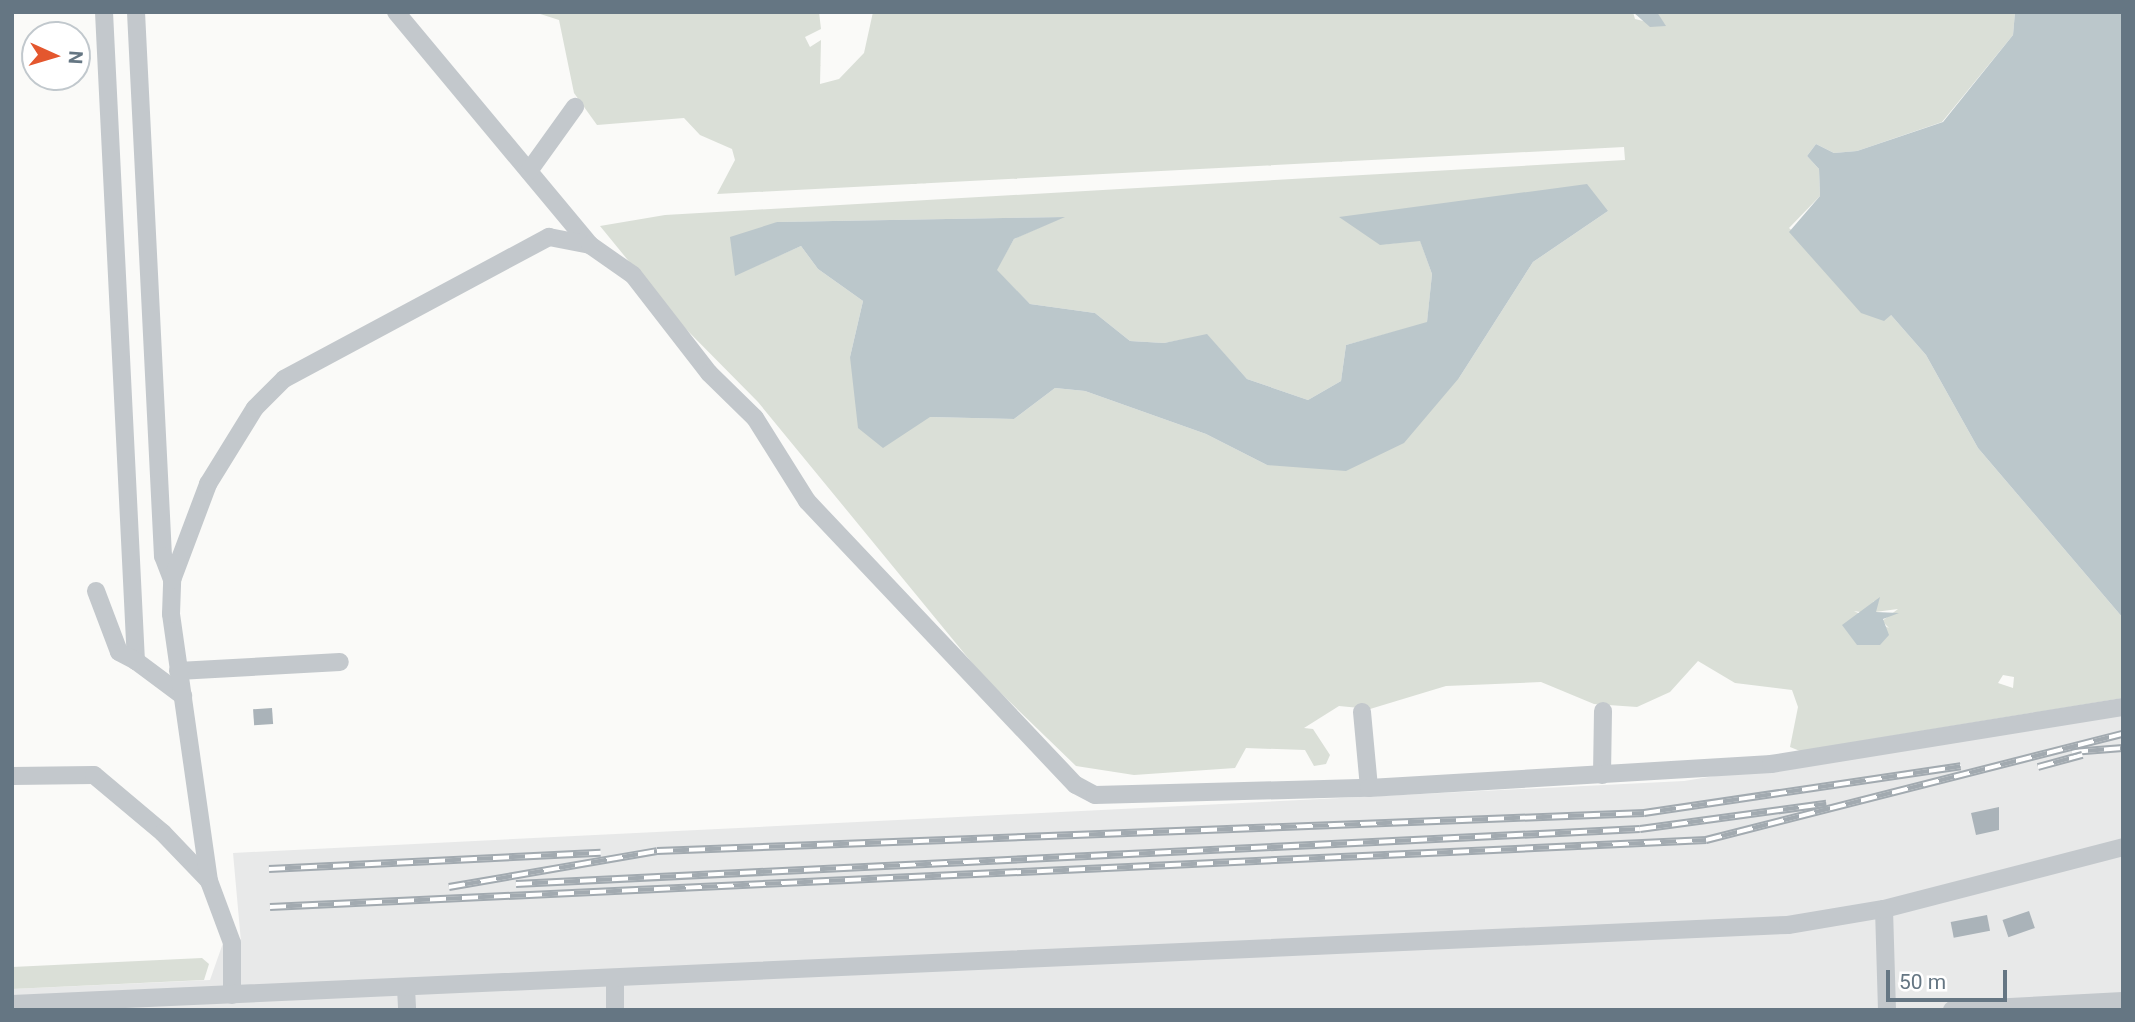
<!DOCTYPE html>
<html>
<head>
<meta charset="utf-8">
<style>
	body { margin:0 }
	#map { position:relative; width:2135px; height:1022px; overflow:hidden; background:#fafaf8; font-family:Roboto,sans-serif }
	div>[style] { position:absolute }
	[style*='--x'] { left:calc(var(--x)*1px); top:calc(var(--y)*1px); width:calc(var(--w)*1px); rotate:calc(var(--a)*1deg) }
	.built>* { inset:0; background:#e8e9e9 }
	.green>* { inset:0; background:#dadfd7 }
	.water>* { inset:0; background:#bbc7cb }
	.building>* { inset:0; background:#aab3b9; transform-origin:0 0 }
	.minor>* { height:18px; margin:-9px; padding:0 9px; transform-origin:9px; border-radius:9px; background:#c3c8cc }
	.rail>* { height:8px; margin-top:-4px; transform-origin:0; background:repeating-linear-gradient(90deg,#fff 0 16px,#a2aab0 0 32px); box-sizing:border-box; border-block:2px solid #a2aab0 }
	span { translate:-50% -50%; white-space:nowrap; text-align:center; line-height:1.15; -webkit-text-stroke:7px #fff; paint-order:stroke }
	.frame { position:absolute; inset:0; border:14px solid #657683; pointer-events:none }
	.north { position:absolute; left:21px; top:21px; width:70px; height:70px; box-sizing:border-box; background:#fff; border:2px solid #c1c8cd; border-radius:50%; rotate:94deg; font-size:19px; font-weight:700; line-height:28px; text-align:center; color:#657683 }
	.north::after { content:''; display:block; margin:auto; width:24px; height:32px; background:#e4572e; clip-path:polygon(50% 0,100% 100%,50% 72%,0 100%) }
	.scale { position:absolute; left:1886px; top:970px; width:121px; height:32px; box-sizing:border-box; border:4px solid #657683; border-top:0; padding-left:9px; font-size:21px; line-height:24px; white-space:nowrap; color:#657683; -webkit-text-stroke:5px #fff; paint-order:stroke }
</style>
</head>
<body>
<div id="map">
	<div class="built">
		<div style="clip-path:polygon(2123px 710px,2123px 1010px,12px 1010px,12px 989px,210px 980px,223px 943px,241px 942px,233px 853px,1684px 781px)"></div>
	</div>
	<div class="green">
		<div style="clip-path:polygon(evenodd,534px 12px,819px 12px,821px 29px,805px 37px,810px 47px,821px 40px,820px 84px,839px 79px,864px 53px,873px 12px,1633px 12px,1635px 19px,1664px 26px,1657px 12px,2015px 12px,2013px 35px,1942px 122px,1857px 151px,1834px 153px,1816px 144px,1807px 156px,1819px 169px,1820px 196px,1789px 228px,1891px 315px,1926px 355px,1978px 448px,2123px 618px,2123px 698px,1800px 751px,1790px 747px,1798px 707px,1792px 690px,1735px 683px,1698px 661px,1670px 692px,1637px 707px,1594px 704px,1541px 682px,1446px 686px,1370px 709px,1339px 706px,1304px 728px,1313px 729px,1330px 755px,1326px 764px,1314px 766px,1305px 750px,1246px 748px,1235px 768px,1134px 775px,1076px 766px,982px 675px,758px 402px,676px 319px,600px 226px,665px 215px,1625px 160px,1624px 147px,717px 194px,735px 160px,732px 149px,700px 135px,684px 118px,597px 125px,574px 93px,559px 20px,534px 12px,1608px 211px,1533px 262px,1459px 378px,1267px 465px,1206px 434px,1085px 391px,1055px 388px,1014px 419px,930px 417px,850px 357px,863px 301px,818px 269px,801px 246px,735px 275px,777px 222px,1063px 217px,1014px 239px,996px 270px,1030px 304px,1095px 313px,1130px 341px,1164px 343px,1207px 335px,1247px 379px,1308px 400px,1341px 381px,1346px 345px,1427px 323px,1432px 274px,1420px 240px,1380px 245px,1608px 211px,534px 12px,1874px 601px,1875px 612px,1898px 609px,1882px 621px,1889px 628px,1854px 611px,1866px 613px,1874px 601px,534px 12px,2014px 677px,2013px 688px,1998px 683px,2003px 675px,2014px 677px)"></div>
		<div style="clip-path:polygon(202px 958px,209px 964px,204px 980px,12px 989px,12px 967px)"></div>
	</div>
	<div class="water">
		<div style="clip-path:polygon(1633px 12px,1657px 12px,1666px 26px,1650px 27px)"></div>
		<div style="clip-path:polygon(2015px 12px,2123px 12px,2123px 618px,1978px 448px,1926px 355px,1891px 315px,1884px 321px,1861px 313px,1789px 232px,1820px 196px,1819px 169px,1807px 156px,1816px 144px,1834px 153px,1857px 151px,1943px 122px,2013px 35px)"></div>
		<div style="clip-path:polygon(1587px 184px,1608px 211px,1533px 262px,1459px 378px,1404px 443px,1346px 471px,1267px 465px,1206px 434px,1085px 391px,1055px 388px,1014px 419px,930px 417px,883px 448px,858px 428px,850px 357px,863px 301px,818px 269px,801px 246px,735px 276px,730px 237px,777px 222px,1065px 217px,1014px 239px,997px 270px,1030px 304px,1095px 313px,1130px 341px,1164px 343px,1207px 334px,1247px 379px,1308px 400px,1341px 381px,1346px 345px,1427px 322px,1432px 274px,1420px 241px,1380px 245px,1339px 217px)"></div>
		<div style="clip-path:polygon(1880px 597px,1876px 612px,1899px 613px,1883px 619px,1889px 635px,1880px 645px,1857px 645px,1842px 625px)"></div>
	</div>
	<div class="building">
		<div style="left:272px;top:708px;width:16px;height:19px;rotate:86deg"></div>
		<div style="clip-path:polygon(1999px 807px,1999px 830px,1976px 835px,1971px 813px)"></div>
		<div style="left:2029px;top:911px;width:18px;height:28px;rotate:71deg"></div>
		<div style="left:1987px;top:915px;width:16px;height:37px;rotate:79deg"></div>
	</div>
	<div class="minor">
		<div style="--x:104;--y:12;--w:650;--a:87.18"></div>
		<div style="--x:136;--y:661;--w:59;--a:36.7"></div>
		<div style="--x:136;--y:12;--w:545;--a:87.16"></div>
		<div style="--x:163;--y:556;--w:26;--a:69"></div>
		<div style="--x:396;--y:12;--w:303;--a:50.2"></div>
		<div style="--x:529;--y:171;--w:79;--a:-54.3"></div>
		<div style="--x:96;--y:591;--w:65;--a:69.3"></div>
		<div style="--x:119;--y:652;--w:19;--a:28"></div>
		<div style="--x:178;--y:671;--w:162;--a:-3.2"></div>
		<div style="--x:1362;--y:712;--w:76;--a:84.7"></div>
		<div style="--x:1602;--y:775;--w:64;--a:-89.1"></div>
		<div style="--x:12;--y:776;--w:82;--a:-0.7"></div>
		<div style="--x:94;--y:775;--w:90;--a:40"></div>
		<div style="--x:163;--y:833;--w:66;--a:46.2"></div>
		<div style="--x:209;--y:881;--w:66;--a:69.6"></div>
		<div style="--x:232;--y:943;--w:52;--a:90"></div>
		<div style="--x:209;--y:881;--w:270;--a:-98.1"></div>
		<div style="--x:171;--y:614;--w:34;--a:-88"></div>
		<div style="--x:172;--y:580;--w:103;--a:-69.4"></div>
		<div style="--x:208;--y:484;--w:89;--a:-58.3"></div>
		<div style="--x:255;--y:408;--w:41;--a:-45"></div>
		<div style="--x:284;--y:379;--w:301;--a:-28.2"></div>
		<div style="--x:549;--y:237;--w:42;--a:11"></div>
		<div style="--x:590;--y:245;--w:52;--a:34.9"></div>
		<div style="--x:633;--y:275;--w:124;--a:52.2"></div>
		<div style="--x:709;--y:373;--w:64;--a:44.4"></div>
		<div style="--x:755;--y:418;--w:98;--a:57.9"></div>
		<div style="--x:807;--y:501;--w:391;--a:46.6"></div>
		<div style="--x:1076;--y:785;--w:21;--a:28"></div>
		<div style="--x:1095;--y:795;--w:274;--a:-1.5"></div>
		<div style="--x:1369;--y:788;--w:403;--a:-3.4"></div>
		<div style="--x:1771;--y:764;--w:357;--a:-9.2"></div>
		<div style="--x:1884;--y:909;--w:101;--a:88.3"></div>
		<div style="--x:615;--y:978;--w:32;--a:90"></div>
		<div style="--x:406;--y:988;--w:22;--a:87"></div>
		<div style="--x:12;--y:1004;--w:1778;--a:-2.55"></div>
		<div style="--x:1788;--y:925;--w:97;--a:-9.5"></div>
		<div style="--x:1884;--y:909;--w:247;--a:-14.5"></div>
		<div style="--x:1952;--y:1010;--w:171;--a:-3"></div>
	</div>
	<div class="rail">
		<div style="--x:2072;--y:752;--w:51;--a:-4.5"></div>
		<div style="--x:2038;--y:767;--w:46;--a:-15.3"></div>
		<div style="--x:269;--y:869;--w:332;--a:-2.8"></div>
		<div style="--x:516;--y:884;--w:1125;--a:-2.8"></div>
		<div style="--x:1640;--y:829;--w:188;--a:-7.7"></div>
		<div style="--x:449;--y:887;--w:211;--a:-9.8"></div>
		<div style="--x:657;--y:851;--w:988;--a:-2.2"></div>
		<div style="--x:1644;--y:813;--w:320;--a:-8.4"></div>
		<div style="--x:270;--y:907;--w:1438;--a:-2.67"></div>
		<div style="--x:1706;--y:840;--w:430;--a:-14.3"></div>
	</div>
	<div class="frame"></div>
	<div class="north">N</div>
	<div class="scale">50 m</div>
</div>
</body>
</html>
